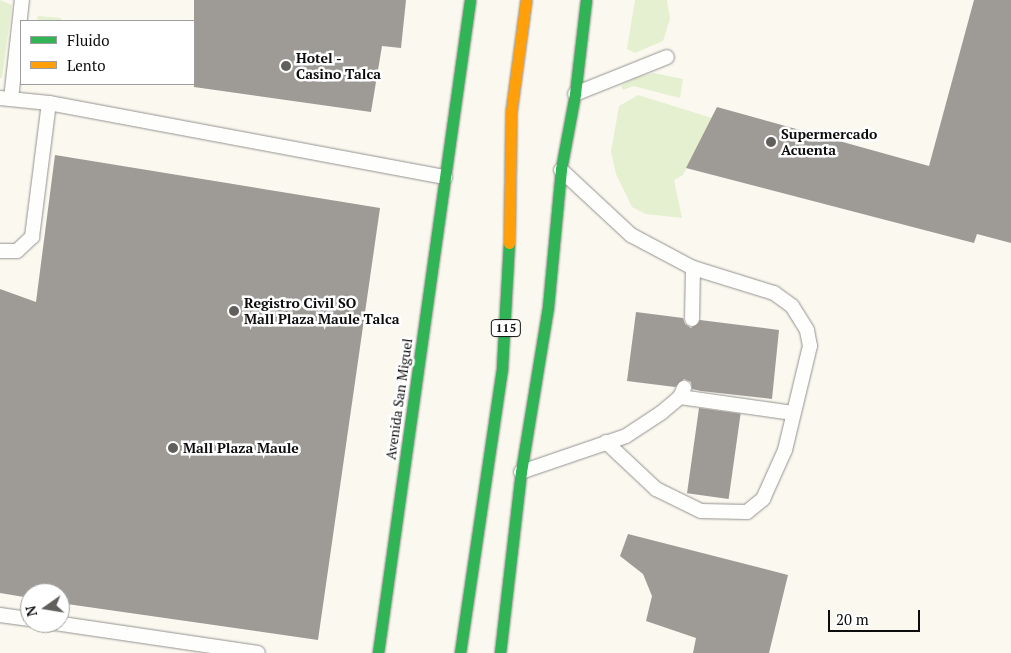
<!DOCTYPE html>
<html>
<head>
<meta charset="utf-8">
<style>
	body { margin:0 }
	#map { position:relative; width:1011px; height:653px; overflow:hidden; background:#fbf8f0; font-family:"PT Serif",serif }
	div>[style] { position:absolute }
	[style*='--x'] { left:calc(var(--x)*1px); top:calc(var(--y)*1px); width:calc(var(--w)*1px); rotate:calc(var(--a)*1deg) }
	.green>* { inset:0; background:#e4f0d0 }
	.building>* { inset:0; background:#9e9a96; transform-origin:0 0 }
	.roads { filter:drop-shadow(0 0 1px #94928f) drop-shadow(0 0 1px #94928f) }
	.lane>* { height:14px; margin:-7px; padding:0 7px; transform-origin:7px; border-radius:7px; background:#fefefd }
	.fast>* { height:11px; margin:-5.5px; padding:0 5.5px; transform-origin:5.5px; border-radius:5.5px; background:#30b455 }
	.slow>* { height:11px; margin:-5.5px; padding:0 5.5px; transform-origin:5.5px; border-radius:5.5px; background:#ff9f0a }
	.dots>* { width:14px; height:14px; translate:-50% -50%; box-sizing:border-box; border:2px solid #fff; border-radius:50% }
	span { translate:-50% -50%; white-space:nowrap; text-align:center; line-height:1.15; -webkit-text-stroke:5px #fff; paint-order:stroke }
	.shield-label span { padding:1px 4px; background:#fff; border:1px solid; border-radius:4px; -webkit-text-stroke-width:0 }
	.shield-label { font-size:12px; color:#0c0c0c; font-weight:700 }
	.poi-label { font-size:14px; color:#0c0c0c; font-weight:700 }
	.left { translate:0 -50%; text-align:left }
	.street-label { font-size:14px; color:#0c0c0c }
	.legend { position:absolute; left:20px; top:20px; width:175px; height:65px; box-sizing:border-box; background:#fff; border:1px solid #9e9e9e; margin:0; padding:6px 9px; list-style:none; font-size:15px; color:#0c0c0c }
	.legend li { display:flex; align-items:center; gap:10px; height:25px }
	.legend b { width:25px; border:1px solid #9e9e9e }
	.north { position:absolute; left:20px; top:583px; width:50px; height:50px; box-sizing:border-box; background:#fff; border:1px solid #9e9e9e; border-radius:50%; rotate:257deg; font-size:14px; font-weight:700; line-height:20px; text-align:center; color:#0c0c0c }
	.north::after { content:''; display:block; margin:auto; width:18px; height:22px; background:#605f5c; clip-path:polygon(50% 0,100% 100%,50% 72%,0 100%) }
	.scale { position:absolute; left:828px; top:610px; width:92px; height:22px; box-sizing:border-box; border:2px solid #0c0c0c; border-top:0; padding-left:6px; font-size:15px; line-height:18px; white-space:nowrap; color:#0c0c0c; -webkit-text-stroke:4px #fff; paint-order:stroke }
</style>
</head>
<body>
<div id="map">
	<div class="green">
		<div style="clip-path:polygon(0 0,12px 5px,2px 78px,0 78px)"></div>
		<div style="clip-path:polygon(635px 0,667px 0,670px 19px,663px 41px,635px 53px,627px 49px)"></div>
		<div style="clip-path:polygon(38px 16px,61px 18px,61px 21px,37px 21px)"></div>
		<div style="clip-path:polygon(654px 73px,683px 79px,680px 98px,633px 86px,623px 90px,621px 86px,634px 78px)"></div>
		<div style="clip-path:polygon(638px 95px,712px 118px,683px 175px,674px 180px,682px 218px,646px 214px,632px 207px,616px 174px,611px 152px,619px 106px)"></div>
	</div>
	<div class="building">
		<div style="clip-path:polygon(194px 0,406px 0,401px 48px,382px 46px,371px 112px,194px 87px)"></div>
		<div style="clip-path:polygon(974px 0,1011px 0,1011px 243px,977px 234px,974px 243px,686px 168px,717px 107px,929px 166px)"></div>
		<div style="clip-path:polygon(55px 155px,380px 208px,318px 640px,60px 603px,60px 593px,30px 593px,30px 598px,0 593px,0 289px,36px 302px)"></div>
		<div style="clip-path:polygon(636px 312px,683px 318px,685px 324px,691px 328px,700px 320px,779px 330px,772px 399px,701px 391px,692px 389px,691px 382px,684px 379px,675px 387px,627px 381px)"></div>
		<div style="left:699px;top:408px;width:42px;height:86px;rotate:8deg"></div>
		<div style="clip-path:polygon(628px 534px,788px 575px,769px 653px,693px 653px,696px 638px,646px 621px,652px 596px,643px 574px,620px 556px)"></div>
	</div>
	<div class="roads">
		<div class="lane">
			<div style="--x:575;--y:94;--w:99;--a:-21.9"></div>
			<div style="--x:0;--y:98;--w:49;--a:5.8"></div>
			<div style="--x:49;--y:103;--w:403;--a:10.6"></div>
			<div style="--x:11;--y:99;--w:100;--a:-83.7"></div>
			<div style="--x:561;--y:170;--w:96;--a:42.9"></div>
			<div style="--x:631;--y:235;--w:70;--a:28"></div>
			<div style="--x:693;--y:268;--w:51;--a:91.1"></div>
			<div style="--x:0;--y:251;--w:17;--a:0"></div>
			<div style="--x:17;--y:251;--w:21;--a:-43"></div>
			<div style="--x:32;--y:237;--w:135;--a:-82.8"></div>
			<div style="--x:680;--y:397;--w:114;--a:8.1"></div>
			<div style="--x:606;--y:442;--w:69;--a:43.2"></div>
			<div style="--x:656;--y:489;--w:50;--a:26.1"></div>
			<div style="--x:701;--y:511;--w:46;--a:1.2"></div>
			<div style="--x:747;--y:512;--w:21;--a:-39"></div>
			<div style="--x:763;--y:499;--w:54;--a:-65.8"></div>
			<div style="--x:785;--y:450;--w:107;--a:-76.5"></div>
			<div style="--x:810;--y:346;--w:16;--a:-101"></div>
			<div style="--x:807;--y:330;--w:28;--a:-122"></div>
			<div style="--x:792;--y:306;--w:22;--a:-144"></div>
			<div style="--x:774;--y:293;--w:85;--a:-162.8"></div>
			<div style="--x:521;--y:472;--w:111;--a:-18.9"></div>
			<div style="--x:626;--y:436;--w:42;--a:-33.3"></div>
			<div style="--x:661;--y:413;--w:25;--a:-40"></div>
			<div style="--x:680;--y:397;--w:10;--a:-66"></div>
			<div style="--x:0;--y:615;--w:30;--a:8"></div>
			<div style="--x:55;--y:623;--w:205;--a:8.4"></div>
		</div>
		<div class="fast">
			<div style="--x:378;--y:653;--w:659;--a:-81.98"></div>
			<div style="--x:460;--y:653;--w:289;--a:-81.6"></div>
			<div style="--x:502;--y:367;--w:124;--a:-86.8"></div>
			<div style="--x:500;--y:653;--w:182;--a:-83.4"></div>
			<div style="--x:521;--y:472;--w:167;--a:-80.7"></div>
			<div style="--x:548;--y:307;--w:139;--a:-84.6"></div>
			<div style="--x:561;--y:169;--w:76;--a:-79.4"></div>
			<div style="--x:575;--y:94;--w:95;--a:-83.3"></div>
		</div>
		<div class="slow">
			<div style="--x:509;--y:243;--w:131;--a:-89.1"></div>
			<div style="--x:511;--y:112;--w:113;--a:-82.4"></div>
		</div>
	</div>
	<div class="dots">
		<div style="left:286px;top:66px;background:#605f5c"></div>
		<div style="left:771px;top:142px;background:#605f5c"></div>
		<div style="left:234px;top:311px;background:#605f5c"></div>
		<div style="left:173px;top:448px;background:#605f5c"></div>
	</div>
	<div class="shield-label">
		<span style="left:506px;top:328px">115</span>
	</div>
	<div class="poi-label">
		<span class="left" style="left:296px;top:66px">Hotel -<br>Casino Talca</span>
		<span class="left" style="left:781px;top:142px">Supermercado<br>Acuenta</span>
		<span class="left" style="left:244px;top:311px">Registro Civil SO<br>Mall Plaza Maule Talca</span>
		<span class="left" style="left:183px;top:448px">Mall Plaza Maule</span>
	</div>
	<div class="street-label">
		<span style="left:399px;top:399px;rotate:-82deg">Avenida San Miguel</span>
	</div>
	<ul class="legend">
	<li><b style="height:6px;background:#30b455"></b>Fluido</li>
	<li><b style="height:6px;background:#ff9f0a"></b>Lento</li>
	</ul>
	<div class="north">N</div>
	<div class="scale">20 m</div>
</div>
</body>
</html>
